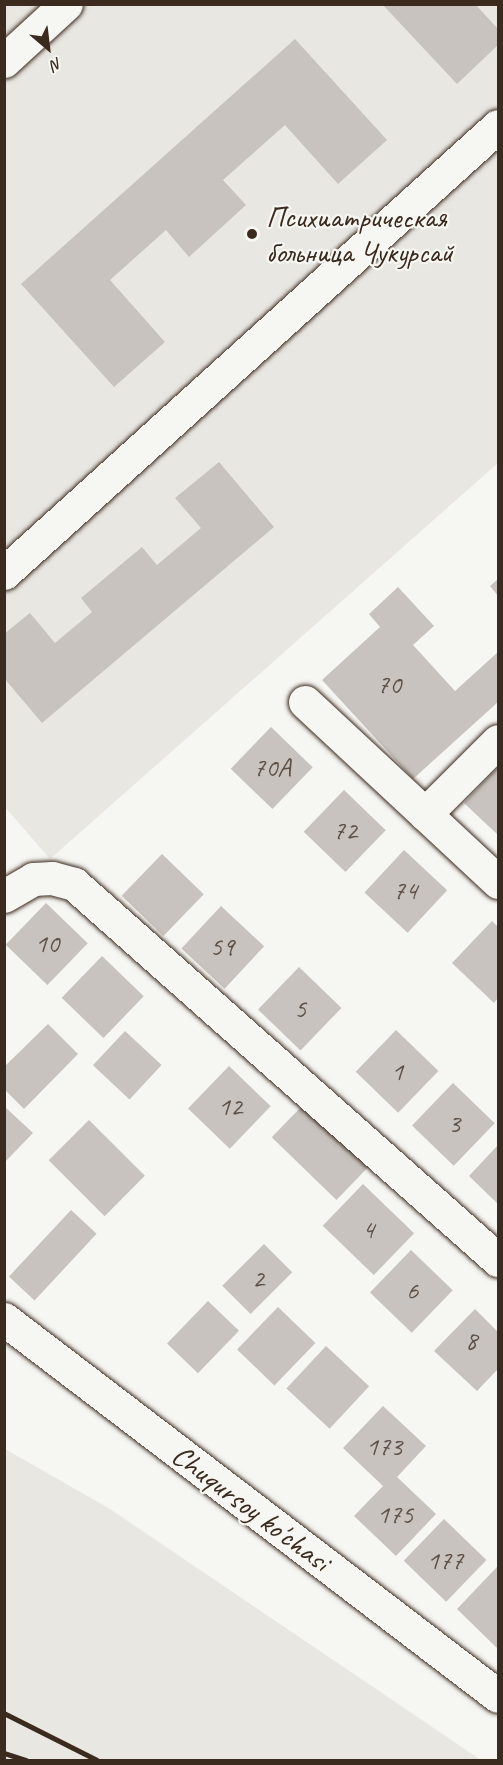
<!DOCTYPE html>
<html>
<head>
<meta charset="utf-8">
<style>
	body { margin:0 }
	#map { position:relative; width:503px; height:1765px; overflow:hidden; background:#f6f6f2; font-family:Caveat,sans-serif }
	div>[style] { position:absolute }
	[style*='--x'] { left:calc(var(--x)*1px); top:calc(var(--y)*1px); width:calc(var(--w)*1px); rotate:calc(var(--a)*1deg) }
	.built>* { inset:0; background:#e8e7e2 }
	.building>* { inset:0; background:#c8c3be; transform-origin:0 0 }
	.roads { filter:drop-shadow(0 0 2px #3b2a1e) drop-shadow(0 0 2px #3b2a1e) }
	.minor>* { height:33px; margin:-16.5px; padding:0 16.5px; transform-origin:16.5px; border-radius:16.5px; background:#f6f6f2 }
	.rail>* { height:4.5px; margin:-2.25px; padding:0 2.25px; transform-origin:2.25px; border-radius:2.25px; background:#3b2a1e }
	.dots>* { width:16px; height:16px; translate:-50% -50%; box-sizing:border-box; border:3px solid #f6f6f2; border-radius:50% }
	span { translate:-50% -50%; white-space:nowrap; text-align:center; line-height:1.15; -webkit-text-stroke:4.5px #f6f6f2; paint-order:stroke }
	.number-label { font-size:27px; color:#5e5046 }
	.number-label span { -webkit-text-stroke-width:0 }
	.poi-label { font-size:30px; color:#3b2a1e }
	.left { translate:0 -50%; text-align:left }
	.street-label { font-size:30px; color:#3b2a1e }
	.frame { position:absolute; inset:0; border:6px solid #3b2a1e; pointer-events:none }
	.north { position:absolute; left:18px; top:18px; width:60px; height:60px; -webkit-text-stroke:4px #f6f6f2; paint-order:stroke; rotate:152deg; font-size:16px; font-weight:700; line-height:24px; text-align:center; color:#3b2a1e }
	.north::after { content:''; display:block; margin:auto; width:21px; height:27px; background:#3b2a1e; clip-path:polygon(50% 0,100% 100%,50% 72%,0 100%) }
</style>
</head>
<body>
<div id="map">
	<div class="built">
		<div style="clip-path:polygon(4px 5px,498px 5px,498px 463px,50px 859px,5px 807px)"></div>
		<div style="clip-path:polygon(5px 1449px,110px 1509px,481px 1760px,5px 1760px)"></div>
	</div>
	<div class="building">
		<div style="clip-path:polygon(382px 4px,475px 4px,498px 29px,498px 45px,457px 84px)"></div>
		<div style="clip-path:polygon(295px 39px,387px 140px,338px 184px,285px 125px,223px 180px,246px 205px,189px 257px,166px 230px,110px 280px,165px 342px,114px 387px,21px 284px)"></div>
		<div style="clip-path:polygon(219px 462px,274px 527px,42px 723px,4px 678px,4px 634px,30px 613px,55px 643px,92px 612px,81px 598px,142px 547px,157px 565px,201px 528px,175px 498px)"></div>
		<div style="clip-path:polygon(498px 579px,498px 596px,490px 586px)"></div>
		<div style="clip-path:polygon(398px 587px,434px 626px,413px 645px,455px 691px,498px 652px,498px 702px,413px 779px,322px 680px,380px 627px,369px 614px)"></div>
		<div style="left:271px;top:727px;width:58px;height:58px;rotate:44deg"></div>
		<div style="clip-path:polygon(498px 767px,498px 835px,464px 803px)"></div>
		<div style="left:344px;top:790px;width:58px;height:58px;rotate:44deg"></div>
		<div style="left:404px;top:850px;width:59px;height:58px;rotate:43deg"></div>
		<div style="left:162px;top:854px;width:58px;height:58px;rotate:44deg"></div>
		<div style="left:46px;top:903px;width:58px;height:58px;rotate:44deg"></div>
		<div style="left:221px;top:906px;width:59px;height:58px;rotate:43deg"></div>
		<div style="clip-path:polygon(492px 921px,498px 927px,498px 998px,494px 1003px,452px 963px)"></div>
		<div style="left:102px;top:956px;width:58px;height:58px;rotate:44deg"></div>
		<div style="left:299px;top:967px;width:59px;height:59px;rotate:44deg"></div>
		<div style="clip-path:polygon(48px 1024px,78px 1054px,24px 1109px,4px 1089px,4px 1067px)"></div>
		<div style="left:396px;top:1030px;width:59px;height:58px;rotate:44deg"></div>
		<div style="left:125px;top:1031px;width:50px;height:47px;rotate:43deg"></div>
		<div style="left:229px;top:1066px;width:58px;height:59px;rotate:44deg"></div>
		<div style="left:453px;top:1083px;width:58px;height:59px;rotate:44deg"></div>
		<div style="left:303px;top:1105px;width:90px;height:45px;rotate:44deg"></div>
		<div style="clip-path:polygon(4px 1106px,33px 1133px,4px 1163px)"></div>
		<div style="left:89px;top:1120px;width:79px;height:57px;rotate:45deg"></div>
		<div style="clip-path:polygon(498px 1145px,498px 1204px,469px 1176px)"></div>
		<div style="left:363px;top:1184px;width:71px;height:58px;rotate:44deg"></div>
		<div style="left:71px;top:1210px;width:35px;height:91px;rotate:43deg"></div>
		<div style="left:264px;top:1244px;width:40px;height:59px;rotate:45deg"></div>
		<div style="left:411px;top:1250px;width:58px;height:59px;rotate:44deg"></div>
		<div style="left:208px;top:1301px;width:43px;height:59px;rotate:44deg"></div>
		<div style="left:278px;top:1307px;width:52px;height:59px;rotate:44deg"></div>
		<div style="clip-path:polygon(475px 1309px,498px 1332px,498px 1369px,477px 1391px,434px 1351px)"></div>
		<div style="left:326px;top:1346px;width:59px;height:58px;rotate:43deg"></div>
		<div style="clip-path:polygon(383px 1406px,426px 1446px,397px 1477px,436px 1514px,396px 1556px,354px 1516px,383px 1486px,343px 1448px)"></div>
		<div style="left:444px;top:1519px;width:59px;height:58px;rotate:44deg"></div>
		<div style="clip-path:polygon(497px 1567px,498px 1568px,498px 1649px,457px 1609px)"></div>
	</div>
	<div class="roads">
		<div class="minor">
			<div style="--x:4;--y:61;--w:84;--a:-42.6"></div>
			<div style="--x:4;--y:573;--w:666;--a:-42.14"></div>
			<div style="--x:305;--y:702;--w:264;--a:43"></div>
			<div style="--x:425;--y:814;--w:103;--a:-45"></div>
			<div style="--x:4;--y:896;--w:34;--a:-30"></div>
			<div style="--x:33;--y:879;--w:19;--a:-3"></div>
			<div style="--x:52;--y:878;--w:23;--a:15"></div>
			<div style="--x:74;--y:884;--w:567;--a:41.57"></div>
			<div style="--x:4;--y:1319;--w:621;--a:37.35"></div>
		</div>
	</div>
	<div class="rail">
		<div style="--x:4;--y:1713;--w:104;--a:26.8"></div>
		<div style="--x:4;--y:1753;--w:23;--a:18"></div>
	</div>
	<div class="dots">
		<div style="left:252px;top:234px;background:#3b2a1e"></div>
	</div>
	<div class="number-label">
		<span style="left:389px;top:685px">70</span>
		<span style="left:272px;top:768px">70A</span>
		<span style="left:345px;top:831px">72</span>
		<span style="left:405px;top:891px">74</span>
		<span style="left:47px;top:944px">10</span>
		<span style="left:222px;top:947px">59</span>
		<span style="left:300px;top:1009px">5</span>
		<span style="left:397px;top:1072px">1</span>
		<span style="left:230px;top:1107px">12</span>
		<span style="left:454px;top:1124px">3</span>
		<span style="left:368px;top:1230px">4</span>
		<span style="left:258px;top:1279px">2</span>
		<span style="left:412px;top:1291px">6</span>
		<span style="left:471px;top:1341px">8</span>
		<span style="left:384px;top:1447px">173</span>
		<span style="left:395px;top:1515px">175</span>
		<span style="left:445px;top:1561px">177</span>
	</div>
	<div class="poi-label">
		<span class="left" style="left:266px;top:234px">Психиатрическая<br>больница Чукурсай</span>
	</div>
	<div class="street-label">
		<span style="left:251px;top:1508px;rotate:37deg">Chuqursoy ko'chasi</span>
	</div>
	<div class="frame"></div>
	<div class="north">N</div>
</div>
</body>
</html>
